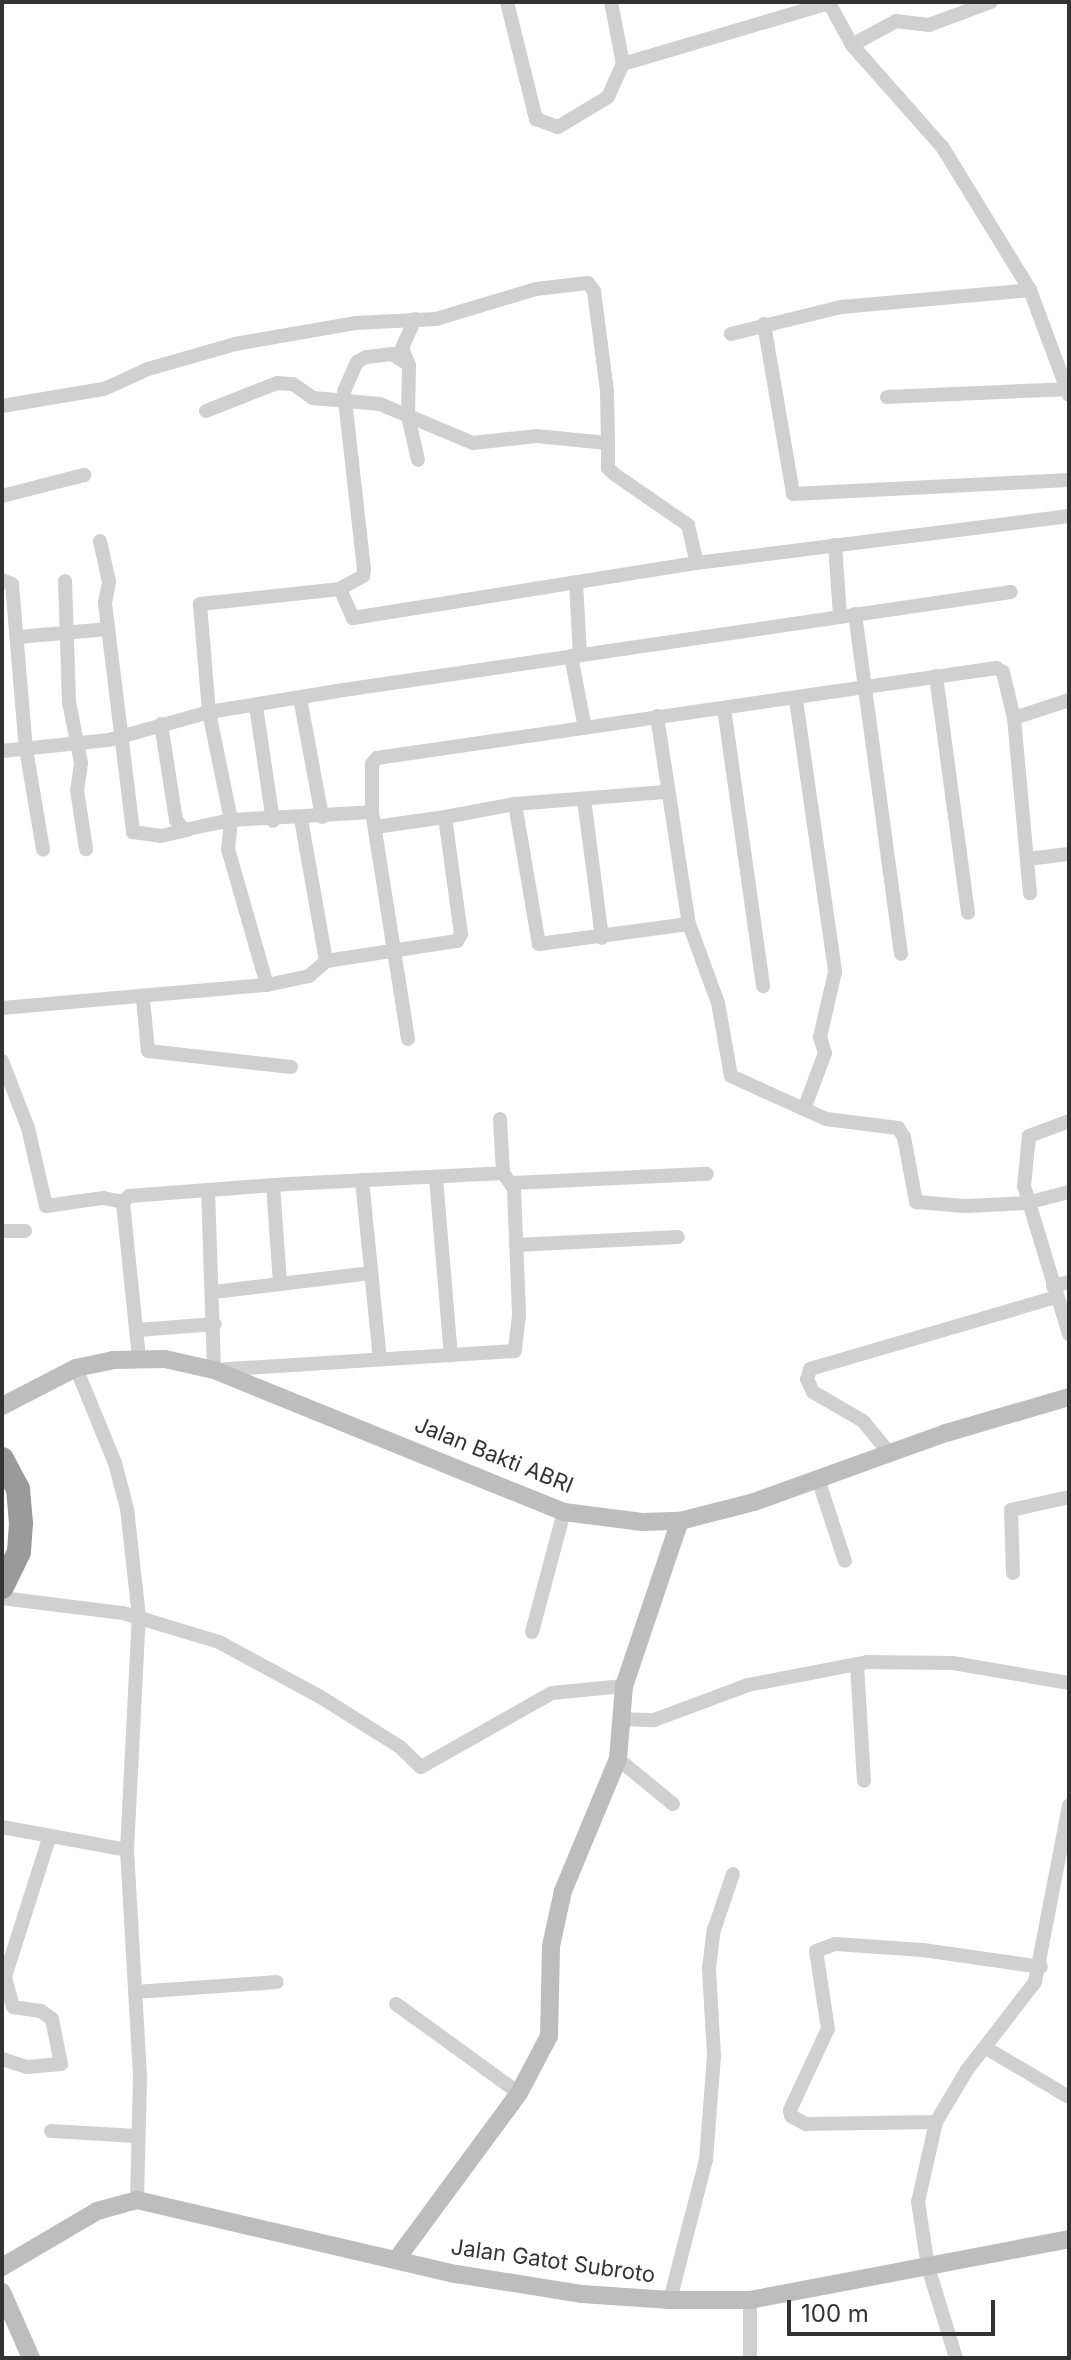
<!DOCTYPE html>
<html>
<head>
<meta charset="utf-8">
<style>
	body { margin:0 }
	#map { position:relative; width:1071px; height:2360px; overflow:hidden; background:#fff; font-family:Inter,sans-serif }
	div>[style] { position:absolute }
	[style*='--x'] { left:calc(var(--x)*1px); top:calc(var(--y)*1px); width:calc(var(--w)*1px); rotate:calc(var(--a)*1deg) }
	.street>* { height:14px; margin:-7px; padding:0 7px; transform-origin:7px; border-radius:7px; background:#d0d0d0 }
	.secondary>* { height:18px; margin:-9px; padding:0 9px; transform-origin:9px; border-radius:9px; background:#bdbdbd }
	.highway>* { height:24px; margin:-12px; padding:0 12px; transform-origin:12px; border-radius:12px; background:#9a9a9a }
	span { translate:-50% -50%; white-space:nowrap; text-align:center; line-height:1.15; -webkit-text-stroke:8px #fff; paint-order:stroke }
	.street-label { font-size:22px; color:#333 }
	.frame { position:absolute; inset:0; border:4px solid #333; pointer-events:none }
	.scale { position:absolute; left:787px; top:2300px; width:208px; height:36px; box-sizing:border-box; border:4px solid #333; border-top:0; padding-left:10px; font-size:24px; line-height:28px; white-space:nowrap; color:#333; -webkit-text-stroke:6px #fff; paint-order:stroke }
</style>
</head>
<body>
<div id="map">
	<div class="street">
		<div style="--x:507;--y:2;--w:121;--a:76.1"></div>
		<div style="--x:536;--y:119;--w:23;--a:20"></div>
		<div style="--x:558;--y:127;--w:58;--a:-31"></div>
		<div style="--x:608;--y:97;--w:36;--a:-66"></div>
		<div style="--x:623;--y:64;--w:215;--a:-16.5"></div>
		<div style="--x:829;--y:3;--w:48;--a:61.3"></div>
		<div style="--x:852;--y:45;--w:137;--a:48.5"></div>
		<div style="--x:943;--y:148;--w:167;--a:58.5"></div>
		<div style="--x:611;--y:2;--w:63;--a:79"></div>
		<div style="--x:852;--y:45;--w:50;--a:-28.6"></div>
		<div style="--x:896;--y:21;--w:33;--a:7"></div>
		<div style="--x:929;--y:25;--w:66;--a:-20.4"></div>
		<div style="--x:415;--y:319;--w:32;--a:114"></div>
		<div style="--x:402;--y:348;--w:18;--a:68"></div>
		<div style="--x:409;--y:365;--w:51;--a:91.1"></div>
		<div style="--x:408;--y:416;--w:45;--a:77.2"></div>
		<div style="--x:764;--y:324;--w:172;--a:80.3"></div>
		<div style="--x:793;--y:494;--w:276;--a:-2.9"></div>
		<div style="--x:731;--y:334;--w:113;--a:-13.8"></div>
		<div style="--x:841;--y:307;--w:190;--a:-5.1"></div>
		<div style="--x:1030;--y:290;--w:112;--a:69.6"></div>
		<div style="--x:409;--y:365;--w:20;--a:-147"></div>
		<div style="--x:392;--y:354;--w:26;--a:173"></div>
		<div style="--x:366;--y:357;--w:10;--a:151"></div>
		<div style="--x:357;--y:362;--w:32;--a:114"></div>
		<div style="--x:344;--y:391;--w:179;--a:83.6"></div>
		<div style="--x:364;--y:569;--w:7;--a:98"></div>
		<div style="--x:363;--y:576;--w:26;--a:151"></div>
		<div style="--x:340;--y:589;--w:32;--a:66"></div>
		<div style="--x:353;--y:618;--w:348;--a:-9.1"></div>
		<div style="--x:697;--y:563;--w:375;--a:-7.2"></div>
		<div style="--x:887;--y:397;--w:180;--a:-2.5"></div>
		<div style="--x:2;--y:406;--w:103;--a:-9.5"></div>
		<div style="--x:104;--y:389;--w:48;--a:-24.4"></div>
		<div style="--x:148;--y:369;--w:91;--a:-16"></div>
		<div style="--x:235;--y:344;--w:122;--a:-9.9"></div>
		<div style="--x:355;--y:323;--w:81;--a:-2.8"></div>
		<div style="--x:436;--y:319;--w:104;--a:-16.7"></div>
		<div style="--x:536;--y:289;--w:52;--a:-6.6"></div>
		<div style="--x:588;--y:283;--w:10;--a:53"></div>
		<div style="--x:594;--y:291;--w:101;--a:82.6"></div>
		<div style="--x:607;--y:391;--w:52;--a:88.9"></div>
		<div style="--x:206;--y:411;--w:76;--a:-21.5"></div>
		<div style="--x:277;--y:383;--w:16;--a:4"></div>
		<div style="--x:293;--y:384;--w:24;--a:35"></div>
		<div style="--x:313;--y:398;--w:67;--a:5.1"></div>
		<div style="--x:380;--y:404;--w:101;--a:22.8"></div>
		<div style="--x:473;--y:443;--w:63;--a:-6.3"></div>
		<div style="--x:536;--y:436;--w:72;--a:5.6"></div>
		<div style="--x:608;--y:443;--w:25;--a:90"></div>
		<div style="--x:608;--y:468;--w:8;--a:45"></div>
		<div style="--x:614;--y:474;--w:90;--a:34.6"></div>
		<div style="--x:688;--y:525;--w:39;--a:77"></div>
		<div style="--x:2;--y:496;--w:85;--a:-14.4"></div>
		<div style="--x:100;--y:541;--w:42;--a:77.6"></div>
		<div style="--x:109;--y:582;--w:21;--a:101"></div>
		<div style="--x:105;--y:603;--w:231;--a:83"></div>
		<div style="--x:133;--y:832;--w:28;--a:8"></div>
		<div style="--x:161;--y:836;--w:27;--a:-13"></div>
		<div style="--x:835;--y:545;--w:70;--a:85.9"></div>
		<div style="--x:2;--y:580;--w:11;--a:22"></div>
		<div style="--x:12;--y:584;--w:166;--a:85.2"></div>
		<div style="--x:26;--y:749;--w:102;--a:80.4"></div>
		<div style="--x:65;--y:581;--w:121;--a:88.1"></div>
		<div style="--x:69;--y:702;--w:62;--a:78.9"></div>
		<div style="--x:81;--y:763;--w:27;--a:98"></div>
		<div style="--x:77;--y:790;--w:60;--a:81.3"></div>
		<div style="--x:576;--y:582;--w:73;--a:86.9"></div>
		<div style="--x:855;--y:614;--w:343;--a:82.3"></div>
		<div style="--x:19;--y:637;--w:89;--a:-5.1"></div>
		<div style="--x:571;--y:656;--w:73;--a:79"></div>
		<div style="--x:936;--y:676;--w:239;--a:82.3"></div>
		<div style="--x:300;--y:698;--w:121;--a:79.5"></div>
		<div style="--x:796;--y:700;--w:275;--a:81.8"></div>
		<div style="--x:835;--y:972;--w:67;--a:103"></div>
		<div style="--x:820;--y:1037;--w:17;--a:73"></div>
		<div style="--x:825;--y:1053;--w:60;--a:110.6"></div>
		<div style="--x:256;--y:706;--w:116;--a:81.6"></div>
		<div style="--x:724;--y:708;--w:281;--a:82"></div>
		<div style="--x:657;--y:716;--w:210;--a:81.3"></div>
		<div style="--x:689;--y:924;--w:84;--a:69.8"></div>
		<div style="--x:718;--y:1003;--w:74;--a:79.9"></div>
		<div style="--x:731;--y:1076;--w:104;--a:24.4"></div>
		<div style="--x:826;--y:1119;--w:73;--a:7.1"></div>
		<div style="--x:898;--y:1128;--w:11;--a:56"></div>
		<div style="--x:904;--y:1137;--w:66;--a:79.5"></div>
		<div style="--x:916;--y:1202;--w:49;--a:4.7"></div>
		<div style="--x:965;--y:1206;--w:62;--a:-2.8"></div>
		<div style="--x:1027;--y:1203;--w:43;--a:-14.7"></div>
		<div style="--x:1014;--y:718;--w:58;--a:-18.1"></div>
		<div style="--x:161;--y:724;--w:97;--a:81.1"></div>
		<div style="--x:176;--y:820;--w:13;--a:51"></div>
		<div style="--x:184;--y:830;--w:48;--a:-12"></div>
		<div style="--x:231;--y:820;--w:141;--a:-3.2"></div>
		<div style="--x:2;--y:751;--w:108;--a:-5.9"></div>
		<div style="--x:109;--y:740;--w:104;--a:-15.6"></div>
		<div style="--x:209;--y:712;--w:130;--a:-9.3"></div>
		<div style="--x:337;--y:691;--w:681;--a:-8.36"></div>
		<div style="--x:584;--y:799;--w:140;--a:82.6"></div>
		<div style="--x:515;--y:804;--w:142;--a:80.3"></div>
		<div style="--x:539;--y:944;--w:151;--a:-7.6"></div>
		<div style="--x:301;--y:819;--w:144;--a:80"></div>
		<div style="--x:231;--y:820;--w:110;--a:-101.5"></div>
		<div style="--x:209;--y:712;--w:108;--a:-94.8"></div>
		<div style="--x:200;--y:604;--w:141;--a:-6.1"></div>
		<div style="--x:375;--y:827;--w:71;--a:-8.1"></div>
		<div style="--x:1027;--y:859;--w:42;--a:-6.8"></div>
		<div style="--x:267;--y:985;--w:43;--a:-12.1"></div>
		<div style="--x:309;--y:976;--w:23;--a:-41"></div>
		<div style="--x:326;--y:961;--w:133;--a:-8.7"></div>
		<div style="--x:457;--y:941;--w:8;--a:-60"></div>
		<div style="--x:461;--y:934;--w:118;--a:-97.8"></div>
		<div style="--x:445;--y:817;--w:71;--a:-10.5"></div>
		<div style="--x:515;--y:804;--w:150;--a:-4.6"></div>
		<div style="--x:143;--y:999;--w:52;--a:84.5"></div>
		<div style="--x:148;--y:1051;--w:144;--a:6.4"></div>
		<div style="--x:2;--y:1008;--w:266;--a:-5"></div>
		<div style="--x:267;--y:985;--w:141;--a:-106"></div>
		<div style="--x:228;--y:849;--w:29;--a:-84"></div>
		<div style="--x:408;--y:1039;--w:230;--a:-99"></div>
		<div style="--x:372;--y:812;--w:48;--a:-90"></div>
		<div style="--x:372;--y:764;--w:8;--a:-50"></div>
		<div style="--x:377;--y:758;--w:626;--a:-8.27"></div>
		<div style="--x:996;--y:668;--w:8;--a:30"></div>
		<div style="--x:1003;--y:672;--w:47;--a:76.6"></div>
		<div style="--x:1014;--y:718;--w:176;--a:84.8"></div>
		<div style="--x:2;--y:1061;--w:72;--a:68.8"></div>
		<div style="--x:28;--y:1128;--w:80;--a:77"></div>
		<div style="--x:46;--y:1206;--w:58;--a:-8"></div>
		<div style="--x:103;--y:1198;--w:20;--a:11"></div>
		<div style="--x:500;--y:1119;--w:54;--a:86.8"></div>
		<div style="--x:1069;--y:1121;--w:43;--a:159.4"></div>
		<div style="--x:1029;--y:1136;--w:50;--a:95.7"></div>
		<div style="--x:1024;--y:1186;--w:155;--a:73.1"></div>
		<div style="--x:436;--y:1178;--w:178;--a:85.2"></div>
		<div style="--x:362;--y:1180;--w:180;--a:84.3"></div>
		<div style="--x:513;--y:1183;--w:194;--a:-2.7"></div>
		<div style="--x:273;--y:1185;--w:98;--a:85.9"></div>
		<div style="--x:2;--y:1231;--w:23;--a:0"></div>
		<div style="--x:516;--y:1245;--w:162;--a:-2.8"></div>
		<div style="--x:1053;--y:1286;--w:16;--a:-14"></div>
		<div style="--x:214;--y:1292;--w:158;--a:-6.9"></div>
		<div style="--x:138;--y:1330;--w:77;--a:-4.5"></div>
		<div style="--x:139;--y:1358;--w:157;--a:-95.9"></div>
		<div style="--x:123;--y:1202;--w:8;--a:-45"></div>
		<div style="--x:129;--y:1196;--w:79;--a:-4.3"></div>
		<div style="--x:208;--y:1190;--w:80;--a:-4.3"></div>
		<div style="--x:288;--y:1184;--w:215;--a:-2.9"></div>
		<div style="--x:503;--y:1173;--w:19;--a:55"></div>
		<div style="--x:514;--y:1189;--w:127;--a:87.7"></div>
		<div style="--x:519;--y:1316;--w:35;--a:97"></div>
		<div style="--x:515;--y:1351;--w:302;--a:176.4"></div>
		<div style="--x:214;--y:1370;--w:180;--a:-91.9"></div>
		<div style="--x:890;--y:1454;--w:43;--a:-129.3"></div>
		<div style="--x:863;--y:1421;--w:58;--a:-149.9"></div>
		<div style="--x:813;--y:1392;--w:14;--a:-115"></div>
		<div style="--x:807;--y:1379;--w:10;--a:-73"></div>
		<div style="--x:810;--y:1369;--w:256;--a:-16.3"></div>
		<div style="--x:818;--y:1479;--w:86;--a:71.8"></div>
		<div style="--x:1013;--y:1573;--w:63;--a:-91.8"></div>
		<div style="--x:1011;--y:1510;--w:59;--a:-12.6"></div>
		<div style="--x:2;--y:1598;--w:122;--a:7.1"></div>
		<div style="--x:123;--y:1613;--w:100;--a:16.8"></div>
		<div style="--x:219;--y:1642;--w:114;--a:28.4"></div>
		<div style="--x:319;--y:1696;--w:96;--a:32.2"></div>
		<div style="--x:400;--y:1747;--w:29;--a:44"></div>
		<div style="--x:421;--y:1767;--w:150;--a:-29.5"></div>
		<div style="--x:552;--y:1693;--w:72;--a:-5.6"></div>
		<div style="--x:532;--y:1632;--w:124;--a:-75.1"></div>
		<div style="--x:857;--y:1664;--w:117;--a:86.6"></div>
		<div style="--x:620;--y:1719;--w:34;--a:2"></div>
		<div style="--x:654;--y:1720;--w:100;--a:-20.4"></div>
		<div style="--x:748;--y:1685;--w:121;--a:-10.9"></div>
		<div style="--x:867;--y:1662;--w:86;--a:0.7"></div>
		<div style="--x:953;--y:1663;--w:118;--a:9.8"></div>
		<div style="--x:618;--y:1759;--w:71;--a:39.3"></div>
		<div style="--x:2;--y:1827;--w:127;--a:10.4"></div>
		<div style="--x:127;--y:1850;--w:233;--a:-87.1"></div>
		<div style="--x:139;--y:1617;--w:109;--a:-96.3"></div>
		<div style="--x:127;--y:1509;--w:48;--a:-104.6"></div>
		<div style="--x:115;--y:1463;--w:103;--a:-112.3"></div>
		<div style="--x:127;--y:1850;--w:228;--a:86.7"></div>
		<div style="--x:140;--y:2078;--w:122;--a:91.4"></div>
		<div style="--x:135;--y:1992;--w:142;--a:-4"></div>
		<div style="--x:396;--y:2004;--w:152;--a:35.9"></div>
		<div style="--x:986;--y:2048;--w:96;--a:30.6"></div>
		<div style="--x:2;--y:2059;--w:26;--a:18"></div>
		<div style="--x:27;--y:2067;--w:34;--a:-5"></div>
		<div style="--x:61;--y:2064;--w:46;--a:-101.3"></div>
		<div style="--x:52;--y:2019;--w:14;--a:-144"></div>
		<div style="--x:41;--y:2011;--w:28;--a:-172"></div>
		<div style="--x:13;--y:2007;--w:31;--a:-105"></div>
		<div style="--x:5;--y:1977;--w:146;--a:-72.4"></div>
		<div style="--x:936;--y:2122;--w:130;--a:179.1"></div>
		<div style="--x:806;--y:2124;--w:17;--a:-152"></div>
		<div style="--x:791;--y:2116;--w:6;--a:-99"></div>
		<div style="--x:790;--y:2110;--w:89;--a:-64.9"></div>
		<div style="--x:828;--y:2029;--w:79;--a:-98.7"></div>
		<div style="--x:816;--y:1951;--w:20;--a:-20"></div>
		<div style="--x:835;--y:1944;--w:88;--a:3.9"></div>
		<div style="--x:923;--y:1950;--w:119;--a:8.2"></div>
		<div style="--x:51;--y:2131;--w:86;--a:3.3"></div>
		<div style="--x:670;--y:2300;--w:145;--a:-75.6"></div>
		<div style="--x:706;--y:2160;--w:104;--a:-85.6"></div>
		<div style="--x:714;--y:2056;--w:88;--a:-93.3"></div>
		<div style="--x:709;--y:1968;--w:38;--a:-83"></div>
		<div style="--x:714;--y:1930;--w:59;--a:-71.3"></div>
		<div style="--x:750;--y:2300;--w:58;--a:90"></div>
		<div style="--x:956;--y:2358;--w:95;--a:-107.1"></div>
		<div style="--x:928;--y:2267;--w:66;--a:-98.7"></div>
		<div style="--x:918;--y:2202;--w:82;--a:-77.3"></div>
		<div style="--x:936;--y:2122;--w:61;--a:-59.2"></div>
		<div style="--x:967;--y:2070;--w:111;--a:-52.3"></div>
		<div style="--x:1035;--y:1982;--w:180;--a:-79.1"></div>
	</div>
	<div class="secondary">
		<div style="--x:2;--y:1406;--w:83;--a:-27.2"></div>
		<div style="--x:76;--y:1368;--w:38;--a:-12"></div>
		<div style="--x:113;--y:1360;--w:52;--a:-1.1"></div>
		<div style="--x:165;--y:1359;--w:50;--a:12.7"></div>
		<div style="--x:214;--y:1370;--w:378;--a:22.1"></div>
		<div style="--x:564;--y:1512;--w:79;--a:7.3"></div>
		<div style="--x:642;--y:1522;--w:38;--a:-2"></div>
		<div style="--x:680;--y:1521;--w:76;--a:-14.4"></div>
		<div style="--x:754;--y:1502;--w:204;--a:-19.8"></div>
		<div style="--x:946;--y:1433;--w:128;--a:-16.3"></div>
		<div style="--x:396;--y:2260;--w:207;--a:-53.6"></div>
		<div style="--x:519;--y:2093;--w:64;--a:-62.2"></div>
		<div style="--x:549;--y:2036;--w:90;--a:-88.7"></div>
		<div style="--x:551;--y:1946;--w:56;--a:-77.7"></div>
		<div style="--x:563;--y:1891;--w:143;--a:-67.4"></div>
		<div style="--x:618;--y:1759;--w:73;--a:-85.3"></div>
		<div style="--x:624;--y:1686;--w:174;--a:-71.3"></div>
		<div style="--x:2;--y:2267;--w:110;--a:-30.5"></div>
		<div style="--x:97;--y:2211;--w:41;--a:-15.4"></div>
		<div style="--x:137;--y:2200;--w:327;--a:13.1"></div>
		<div style="--x:456;--y:2274;--w:128;--a:9"></div>
		<div style="--x:582;--y:2294;--w:88;--a:3.9"></div>
		<div style="--x:670;--y:2300;--w:80;--a:0"></div>
		<div style="--x:750;--y:2300;--w:325;--a:-10.8"></div>
		<div style="--x:2;--y:2292;--w:72;--a:66.3"></div>
	</div>
	<div class="highway">
		<div style="--x:2;--y:1459;--w:34;--a:62"></div>
		<div style="--x:18;--y:1489;--w:34;--a:85"></div>
		<div style="--x:21;--y:1523;--w:29;--a:94"></div>
		<div style="--x:19;--y:1552;--w:39;--a:116"></div>
	</div>
	<div class="street-label">
		<span style="left:494px;top:1455px;rotate:22deg">Jalan Bakti ABRI</span>
		<span style="left:553px;top:2261px;rotate:8deg">Jalan Gatot Subroto</span>
	</div>
	<div class="frame"></div>
	<div class="scale">100 m</div>
</div>
</body>
</html>
